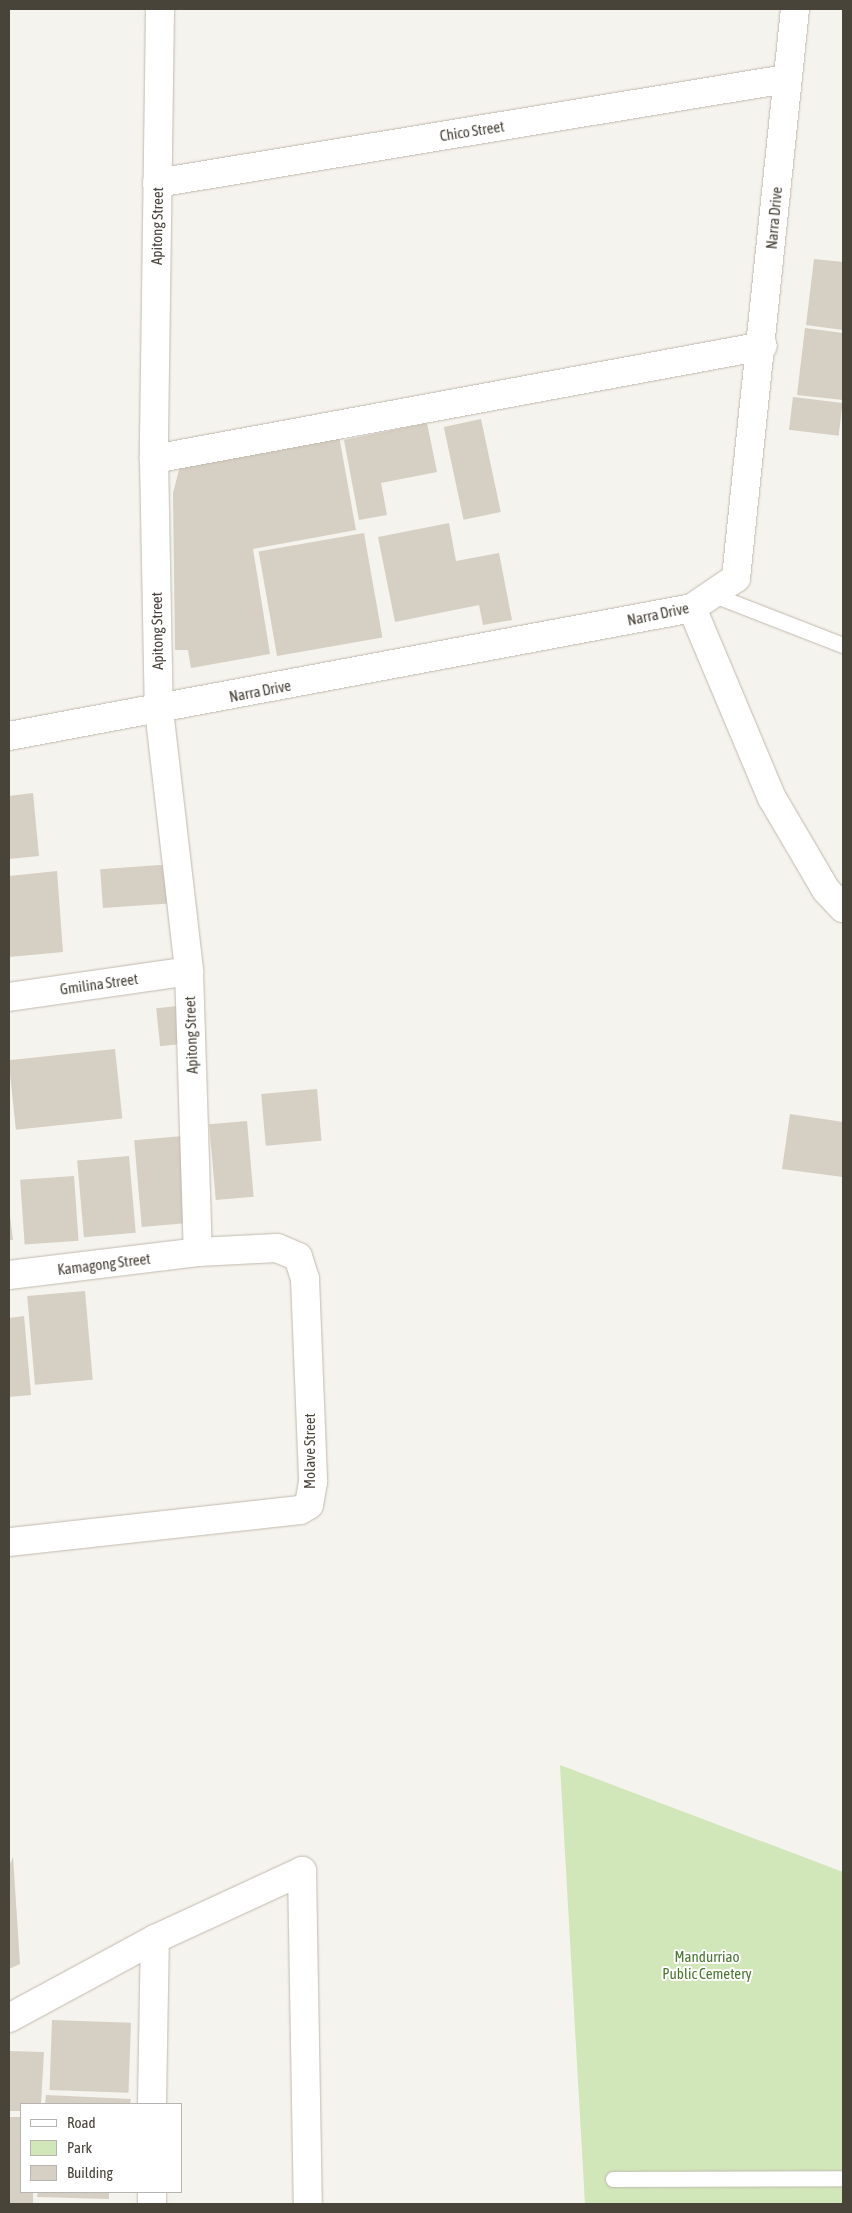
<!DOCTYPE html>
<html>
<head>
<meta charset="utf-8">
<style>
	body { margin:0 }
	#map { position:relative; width:852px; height:2213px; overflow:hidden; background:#f5f3ed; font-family:"Asap Condensed",sans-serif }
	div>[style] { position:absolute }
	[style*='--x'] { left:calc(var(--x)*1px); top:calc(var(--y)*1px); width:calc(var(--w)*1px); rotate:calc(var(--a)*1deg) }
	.green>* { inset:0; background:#d1e6b9 }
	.building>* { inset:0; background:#d6cfc3; transform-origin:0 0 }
	.roads { filter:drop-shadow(0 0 1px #c0baaf) drop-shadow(0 0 1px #c0baaf) }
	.service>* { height:15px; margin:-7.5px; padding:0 7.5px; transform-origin:7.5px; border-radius:7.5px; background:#fff }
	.minor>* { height:28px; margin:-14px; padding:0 14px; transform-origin:14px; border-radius:14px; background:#fff }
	span { translate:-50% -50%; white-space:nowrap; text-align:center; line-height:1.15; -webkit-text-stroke:4px #fff; paint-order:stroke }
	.street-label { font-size:15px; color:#49443a }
	.park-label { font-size:15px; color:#4b7831 }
	.frame { position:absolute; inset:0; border:10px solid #49443a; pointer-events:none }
	.legend { position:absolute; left:20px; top:2103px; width:162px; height:90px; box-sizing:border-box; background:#fff; border:1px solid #b6b4b0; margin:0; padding:6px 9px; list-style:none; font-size:15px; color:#49443a }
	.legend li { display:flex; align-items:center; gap:10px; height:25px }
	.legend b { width:25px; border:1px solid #b6b4b0 }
</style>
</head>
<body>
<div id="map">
	<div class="green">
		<div style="clip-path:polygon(560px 1765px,843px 1872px,843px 2204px,585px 2204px)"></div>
	</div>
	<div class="building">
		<div style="clip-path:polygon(814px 259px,843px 262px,843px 330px,806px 325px)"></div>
		<div style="clip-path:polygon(805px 328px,843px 333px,843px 400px,797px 395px)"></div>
		<div style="left:793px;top:397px;width:50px;height:33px;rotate:7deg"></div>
		<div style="left:481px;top:419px;width:95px;height:38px;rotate:78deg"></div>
		<div style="clip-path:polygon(427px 423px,437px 472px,381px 483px,387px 515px,359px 520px,344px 440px)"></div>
		<div style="clip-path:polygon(339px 436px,356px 530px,253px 549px,270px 654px,191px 668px,188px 650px,175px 650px,173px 493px,180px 466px)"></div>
		<div style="clip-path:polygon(449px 523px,456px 561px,499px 553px,512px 620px,483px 625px,479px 605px,395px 622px,378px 537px)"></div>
		<div style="left:364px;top:533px;width:106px;height:107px;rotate:80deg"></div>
		<div style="clip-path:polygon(33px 793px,39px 856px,9px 859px,9px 796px)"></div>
		<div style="left:174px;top:864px;width:39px;height:74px;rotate:86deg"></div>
		<div style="clip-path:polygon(57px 871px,63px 952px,9px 957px,9px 876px)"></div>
		<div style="left:188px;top:1005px;width:38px;height:32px;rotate:84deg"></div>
		<div style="left:115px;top:1049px;width:70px;height:107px;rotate:84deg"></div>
		<div style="left:317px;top:1089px;width:52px;height:56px;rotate:85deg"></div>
		<div style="clip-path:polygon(790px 1114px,843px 1122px,843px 1177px,782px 1169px)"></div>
		<div style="left:247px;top:1121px;width:76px;height:38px;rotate:85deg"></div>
		<div style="left:183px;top:1136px;width:87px;height:49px;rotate:85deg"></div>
		<div style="left:129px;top:1156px;width:77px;height:52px;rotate:85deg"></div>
		<div style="left:74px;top:1176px;width:65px;height:54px;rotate:86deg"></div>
		<div style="clip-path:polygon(9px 1207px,13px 1240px,9px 1240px)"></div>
		<div style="left:85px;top:1291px;width:89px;height:58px;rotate:85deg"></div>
		<div style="clip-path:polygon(24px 1316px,31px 1395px,9px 1397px,9px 1318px)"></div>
		<div style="clip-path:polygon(13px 1857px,20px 1964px,9px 1969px,9px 1866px)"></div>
		<div style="left:52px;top:2020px;width:79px;height:70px;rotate:2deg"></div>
		<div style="clip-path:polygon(9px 2051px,44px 2052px,41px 2104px,21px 2104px,21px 2111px,9px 2111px)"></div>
		<div style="clip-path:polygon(46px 2095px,131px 2099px,130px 2104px,45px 2104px)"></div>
		<div style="clip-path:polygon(9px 2117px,21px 2117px,21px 2192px,33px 2192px,33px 2204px,9px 2203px)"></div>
		<div style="clip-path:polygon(38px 2192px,109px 2192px,109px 2199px,37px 2197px)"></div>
	</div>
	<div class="roads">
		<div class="service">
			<div style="--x:714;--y:595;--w:138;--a:21.2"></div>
			<div style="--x:613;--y:2179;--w:230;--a:-0.2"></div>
		</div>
		<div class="minor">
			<div style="--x:160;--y:9;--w:450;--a:90.8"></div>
			<div style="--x:154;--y:459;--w:251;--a:88.9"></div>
			<div style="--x:159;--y:710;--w:263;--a:83.4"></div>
			<div style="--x:189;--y:971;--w:281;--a:88.2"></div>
			<div style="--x:157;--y:183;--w:638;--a:-9.39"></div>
			<div style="--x:154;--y:459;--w:619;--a:-10.51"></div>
			<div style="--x:692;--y:608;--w:206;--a:67.2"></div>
			<div style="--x:772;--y:798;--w:107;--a:59.6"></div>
			<div style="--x:826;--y:890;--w:25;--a:47"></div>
			<div style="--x:9;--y:736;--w:695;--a:-10.61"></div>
			<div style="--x:692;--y:608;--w:53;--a:-34.3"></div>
			<div style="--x:736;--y:578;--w:572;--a:-84.08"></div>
			<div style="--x:9;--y:997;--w:182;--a:-8.2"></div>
			<div style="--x:9;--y:1275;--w:190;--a:-6.9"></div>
			<div style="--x:198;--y:1252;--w:79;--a:-2.9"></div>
			<div style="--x:277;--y:1248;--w:23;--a:23"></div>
			<div style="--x:298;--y:1257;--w:23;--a:72"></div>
			<div style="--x:305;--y:1279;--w:203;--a:87.7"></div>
			<div style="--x:313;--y:1482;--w:23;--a:100"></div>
			<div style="--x:309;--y:1505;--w:10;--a:151"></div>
			<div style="--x:300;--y:1510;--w:293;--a:173.7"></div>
			<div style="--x:9;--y:2018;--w:166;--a:-28.4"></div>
			<div style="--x:155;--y:1939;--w:162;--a:-24.8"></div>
			<div style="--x:302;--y:1871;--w:333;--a:89"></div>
			<div style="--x:152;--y:2104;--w:165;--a:-89"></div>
			<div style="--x:152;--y:2192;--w:12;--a:90"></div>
		</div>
	</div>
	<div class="street-label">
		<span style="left:472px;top:131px;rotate:-9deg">Chico Street</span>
		<span style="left:774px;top:218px;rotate:-85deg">Narra Drive</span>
		<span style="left:157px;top:226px;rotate:-89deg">Apitong Street</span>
		<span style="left:658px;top:614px;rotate:-12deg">Narra Drive</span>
		<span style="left:157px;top:631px;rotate:-91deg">Apitong Street</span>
		<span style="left:260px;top:691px;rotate:-11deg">Narra Drive</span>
		<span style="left:99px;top:984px;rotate:-8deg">Gmilina Street</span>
		<span style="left:191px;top:1035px;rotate:-92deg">Apitong Street</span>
		<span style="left:104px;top:1264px;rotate:-7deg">Kamagong Street</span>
		<span style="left:310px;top:1451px;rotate:-90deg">Molave Street</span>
	</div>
	<div class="park-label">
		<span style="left:707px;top:1965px">Mandurriao<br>Public Cemetery</span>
	</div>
	<div class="frame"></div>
	<ul class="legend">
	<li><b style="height:6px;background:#fff"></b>Road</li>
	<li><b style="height:14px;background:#d1e6b9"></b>Park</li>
	<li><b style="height:14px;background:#d6cfc3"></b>Building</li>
	</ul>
</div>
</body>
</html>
